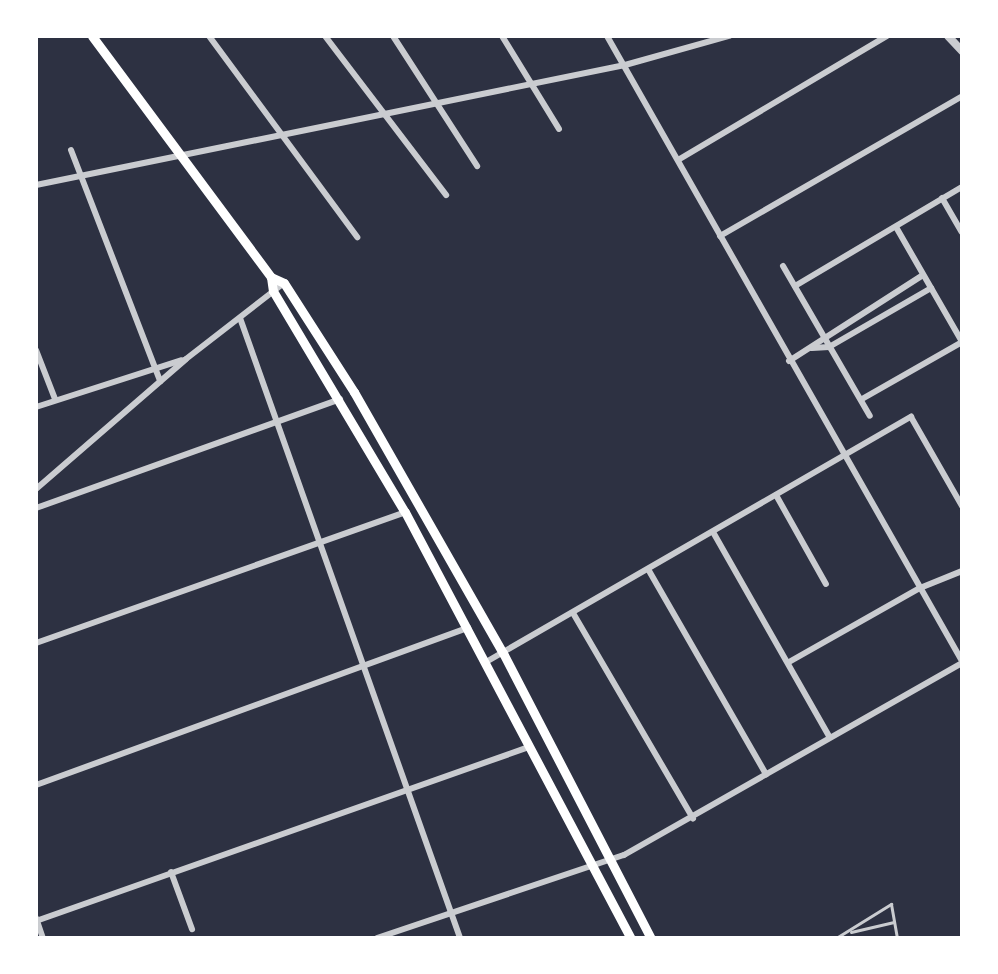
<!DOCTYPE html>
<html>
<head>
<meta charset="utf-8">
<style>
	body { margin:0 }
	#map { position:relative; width:998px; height:974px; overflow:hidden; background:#2d3142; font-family:Helvetica,sans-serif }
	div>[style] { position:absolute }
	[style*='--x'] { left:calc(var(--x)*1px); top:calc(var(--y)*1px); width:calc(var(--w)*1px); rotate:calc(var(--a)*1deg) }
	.service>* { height:3px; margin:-1.5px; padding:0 1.5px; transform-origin:1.5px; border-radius:1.5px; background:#caccd0 }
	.minor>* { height:6px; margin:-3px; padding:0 3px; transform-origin:3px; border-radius:3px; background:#caccd0 }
	.tertiary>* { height:8px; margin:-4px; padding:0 4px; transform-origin:4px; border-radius:4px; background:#caccd0 }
	.secondary>* { height:9px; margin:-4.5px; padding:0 4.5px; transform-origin:4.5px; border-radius:4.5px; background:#fff }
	span { translate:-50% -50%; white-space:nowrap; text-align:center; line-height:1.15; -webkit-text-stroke:7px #fff; paint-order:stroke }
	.frame { position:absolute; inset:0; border:38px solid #fff; pointer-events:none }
</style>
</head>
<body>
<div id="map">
	<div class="service">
		<div style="--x:851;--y:932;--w:44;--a:-13.1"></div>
		<div style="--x:836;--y:938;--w:65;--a:-31.7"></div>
		<div style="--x:891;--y:904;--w:35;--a:80"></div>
	</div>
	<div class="minor">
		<div style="--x:209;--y:36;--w:250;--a:53.6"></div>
		<div style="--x:325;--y:36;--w:200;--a:52.7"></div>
		<div style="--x:393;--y:36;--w:155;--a:57.1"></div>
		<div style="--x:502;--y:36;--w:109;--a:58.5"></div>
		<div style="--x:607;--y:36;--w:719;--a:60.4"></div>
		<div style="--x:71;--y:150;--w:248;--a:68.9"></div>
		<div style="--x:678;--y:160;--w:243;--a:-30.7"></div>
		<div style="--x:36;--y:185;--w:601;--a:-11.52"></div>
		<div style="--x:625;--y:65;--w:108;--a:-15.6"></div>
		<div style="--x:942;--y:198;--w:39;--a:60"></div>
		<div style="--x:896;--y:227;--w:133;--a:60.1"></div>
		<div style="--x:720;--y:236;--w:280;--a:-30"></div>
		<div style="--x:783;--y:266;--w:173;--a:59.9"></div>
		<div style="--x:795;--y:286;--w:194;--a:-30.7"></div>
		<div style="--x:240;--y:318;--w:658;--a:70.46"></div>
		<div style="--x:812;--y:348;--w:17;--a:-3"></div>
		<div style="--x:829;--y:347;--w:118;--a:-30"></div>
		<div style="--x:36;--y:350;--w:53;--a:68.8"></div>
		<div style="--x:789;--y:361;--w:159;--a:-32.7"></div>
		<div style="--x:862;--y:399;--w:115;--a:-29.7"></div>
		<div style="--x:36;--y:407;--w:153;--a:-17.8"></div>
		<div style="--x:36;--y:489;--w:198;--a:-40.9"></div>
		<div style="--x:186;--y:359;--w:124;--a:-37.8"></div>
		<div style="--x:776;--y:495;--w:102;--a:60.7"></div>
		<div style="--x:36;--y:508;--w:323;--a:-19.7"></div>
		<div style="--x:713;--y:532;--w:235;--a:60.4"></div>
		<div style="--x:648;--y:569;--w:237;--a:60.1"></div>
		<div style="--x:573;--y:613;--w:238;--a:59.7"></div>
		<div style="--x:36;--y:643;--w:392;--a:-19.5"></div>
		<div style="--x:486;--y:662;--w:491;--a:-30"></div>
		<div style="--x:911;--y:417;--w:103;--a:60.2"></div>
		<div style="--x:789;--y:662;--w:150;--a:-29.5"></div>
		<div style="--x:920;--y:588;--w:45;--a:-22"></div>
		<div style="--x:36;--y:785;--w:460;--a:-20"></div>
		<div style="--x:171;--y:872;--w:61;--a:69.8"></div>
		<div style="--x:36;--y:918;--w:21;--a:71"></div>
		<div style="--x:36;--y:921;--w:523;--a:-19.44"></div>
		<div style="--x:377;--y:938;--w:261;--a:-18.6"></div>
		<div style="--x:624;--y:855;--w:389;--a:-29.6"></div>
	</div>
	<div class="tertiary">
		<div style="--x:948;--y:36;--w:21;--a:47"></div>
	</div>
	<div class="secondary">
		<div style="--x:92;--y:36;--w:300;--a:53.4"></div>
		<div style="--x:271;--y:277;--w:14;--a:82"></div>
		<div style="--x:273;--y:291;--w:257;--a:59.2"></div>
		<div style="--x:405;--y:512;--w:482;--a:62.1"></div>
		<div style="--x:271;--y:277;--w:14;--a:25"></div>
		<div style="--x:284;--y:283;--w:130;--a:57.3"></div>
		<div style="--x:354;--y:392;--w:301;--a:60.3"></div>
		<div style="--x:503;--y:653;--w:321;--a:62.6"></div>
	</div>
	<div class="frame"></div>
</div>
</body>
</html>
